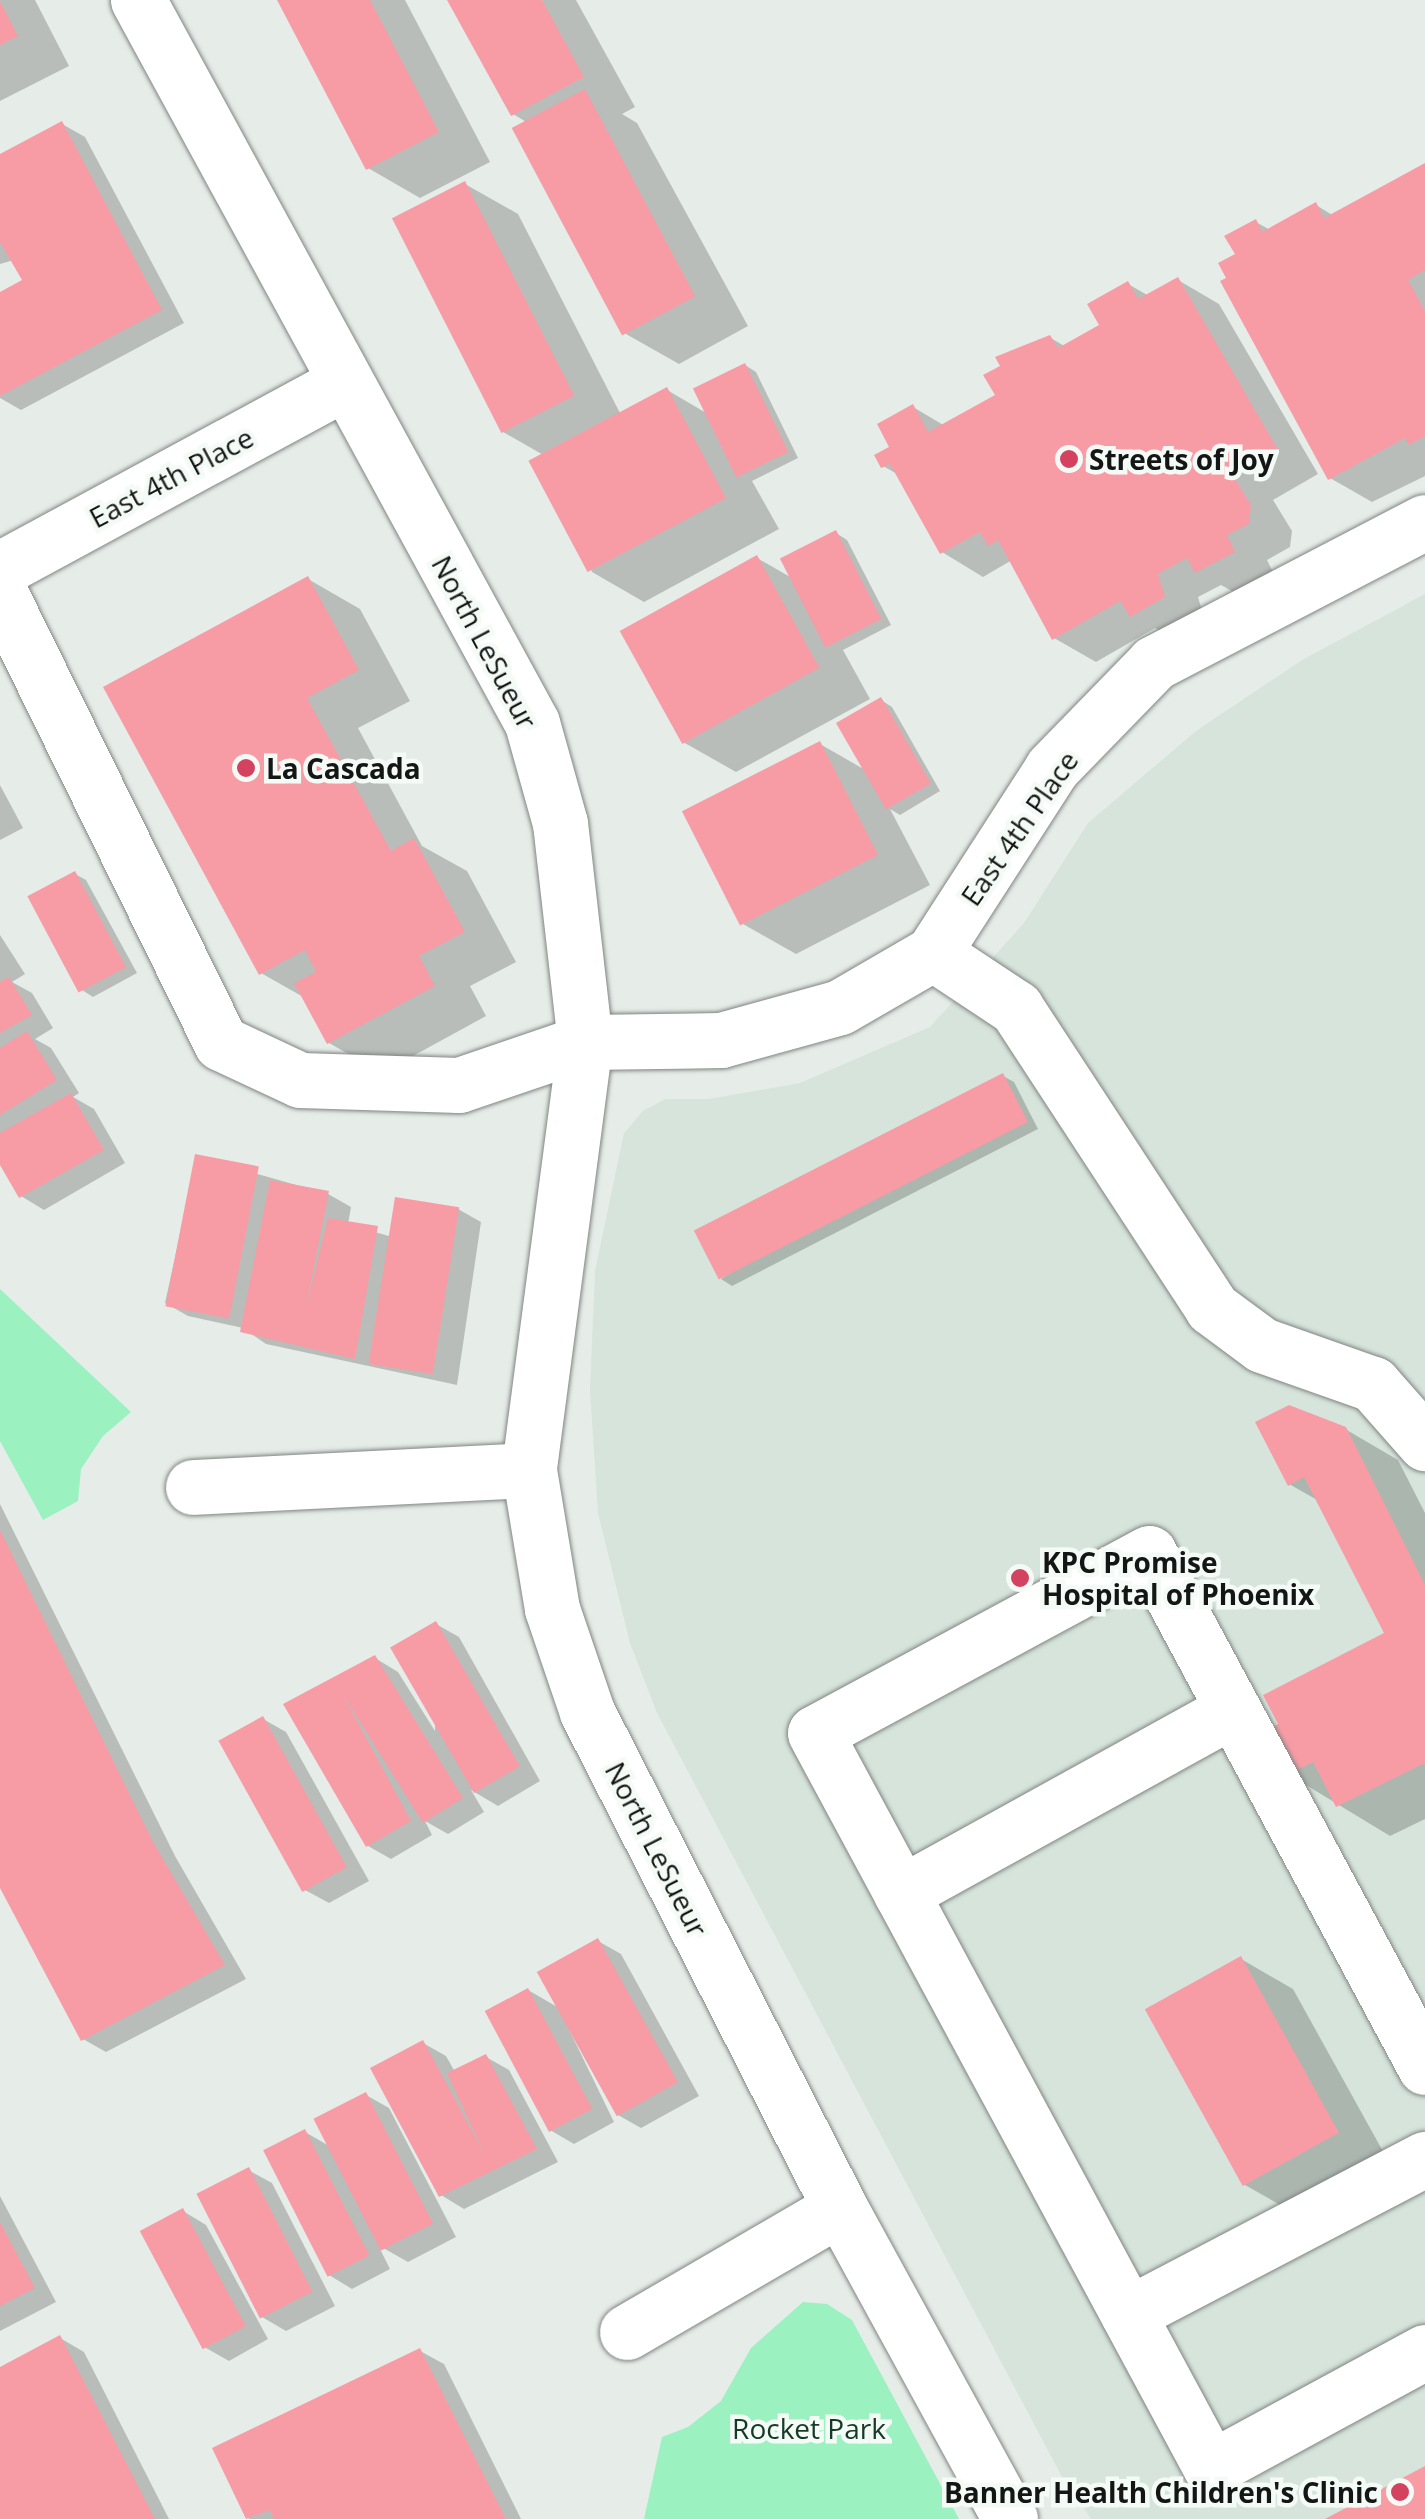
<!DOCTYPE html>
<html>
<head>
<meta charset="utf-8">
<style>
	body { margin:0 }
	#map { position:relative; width:1425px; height:2519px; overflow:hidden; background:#e6ede9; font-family:"Open Sans",sans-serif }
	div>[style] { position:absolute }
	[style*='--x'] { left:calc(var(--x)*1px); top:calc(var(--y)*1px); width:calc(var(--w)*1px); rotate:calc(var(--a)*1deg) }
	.built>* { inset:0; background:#d6e4db }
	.green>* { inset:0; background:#9bf1bf }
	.shadow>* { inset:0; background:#0003 }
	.building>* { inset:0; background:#f79ca5; transform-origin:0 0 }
	.roads { filter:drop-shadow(0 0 2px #808582) drop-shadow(0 0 2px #808582) }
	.minor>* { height:55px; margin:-27.5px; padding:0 27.5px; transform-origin:27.5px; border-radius:27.5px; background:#fff }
	.dots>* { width:28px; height:28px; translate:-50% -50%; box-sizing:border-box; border:5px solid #f4faf6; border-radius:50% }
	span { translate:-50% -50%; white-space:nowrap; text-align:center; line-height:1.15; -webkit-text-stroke:9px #f4faf6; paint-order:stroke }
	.poi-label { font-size:28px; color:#141615; font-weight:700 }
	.left { translate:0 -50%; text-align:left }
	.right { translate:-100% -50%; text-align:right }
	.street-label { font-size:28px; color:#141615 }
	.park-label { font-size:28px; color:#153a26 }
</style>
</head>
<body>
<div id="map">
	<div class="built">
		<div style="clip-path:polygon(1425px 594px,1425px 2519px,1091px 2519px,1061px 2475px,657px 1713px,630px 1643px,598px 1513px,590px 1390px,595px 1271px,624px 1133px,643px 1111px,665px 1099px,709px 1099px,800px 1083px,930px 1027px,1024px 923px,1088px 823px,1196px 731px,1302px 660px)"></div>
	</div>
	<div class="green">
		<div style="clip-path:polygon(0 1289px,131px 1412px,103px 1436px,81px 1469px,78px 1501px,43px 1520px,0 1441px)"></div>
		<div style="clip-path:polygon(803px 2302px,827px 2304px,852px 2320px,959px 2519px,644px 2519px,662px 2437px,688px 2427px,721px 2401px,751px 2348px)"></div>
	</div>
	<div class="shadow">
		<div style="clip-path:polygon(0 0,35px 0,69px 66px,0 101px)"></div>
		<div style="clip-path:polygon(280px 0,405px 0,490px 162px,420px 198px,368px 168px)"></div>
		<div style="clip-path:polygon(450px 0,576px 0,635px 107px,622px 114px,637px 123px,748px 326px,679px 364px,626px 334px,528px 123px,513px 114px)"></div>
		<div style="clip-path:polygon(62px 124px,85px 137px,184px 323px,21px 410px,0 398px,0 295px,26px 282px,14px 260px,0 264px,0 157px)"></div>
		<div style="clip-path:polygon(1425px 166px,1425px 476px,1372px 502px,1330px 478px,1229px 279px,1256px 222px,1270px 230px,1316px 205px,1334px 216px)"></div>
		<div style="clip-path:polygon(465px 184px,518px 214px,621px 415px,667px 390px,708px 414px,745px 365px,756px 372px,798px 458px,752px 481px,779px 529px,644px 602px,592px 572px,545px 456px,503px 432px)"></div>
		<div style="clip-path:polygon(1178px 280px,1219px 304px,1318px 474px,1273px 500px,1292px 531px,1290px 547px,1267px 560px,1275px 576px,1239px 595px,1221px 585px,1198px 597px,1205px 621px,1173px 639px,1155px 628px,1096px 662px,1054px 638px,1012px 560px,983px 577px,942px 552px,899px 475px,883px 466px,913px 407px,945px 426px,998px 396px,1049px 337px,1066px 347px,1103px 326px,1128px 284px,1149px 296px)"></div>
		<div style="clip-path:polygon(836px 533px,847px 540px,891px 625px,843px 650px,870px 699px,736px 772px,683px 742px,757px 558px,792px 578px)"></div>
		<div style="clip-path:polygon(308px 579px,360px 609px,410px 701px,358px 728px,422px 846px,467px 871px,516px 962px,470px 986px,486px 1016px,382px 1073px,329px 1043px,305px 998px,261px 973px)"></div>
		<div style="clip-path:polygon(881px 700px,892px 707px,940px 791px,900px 815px,890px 809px,930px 885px,796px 954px,743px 924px,820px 744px,867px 771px)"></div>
		<div style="clip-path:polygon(0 785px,23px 828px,0 840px)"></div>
		<div style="clip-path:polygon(75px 874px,86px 880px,137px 973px,93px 997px,82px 990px)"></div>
		<div style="clip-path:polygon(0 935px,25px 974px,12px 982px,32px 993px,53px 1028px,35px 1039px,51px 1048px,79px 1093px,73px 1097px,94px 1109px,125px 1163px,44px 1210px,21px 1196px,0 1160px)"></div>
		<div style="clip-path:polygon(1003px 1076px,1014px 1082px,1038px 1129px,732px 1286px,721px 1279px)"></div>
		<div style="clip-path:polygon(197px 1157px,328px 1194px,351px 1207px,348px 1224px,392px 1237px,458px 1209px,481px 1222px,457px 1385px,266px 1344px,243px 1328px,188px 1316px,165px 1303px)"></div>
		<div style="clip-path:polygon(1345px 1429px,1398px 1460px,1425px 1513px,1425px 1819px,1390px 1836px,1288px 1774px,1282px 1725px,1387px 1634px,1319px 1501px,1289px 1484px)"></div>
		<div style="clip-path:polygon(0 1504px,175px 1856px,246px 1979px,106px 2052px,83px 2039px,0 1886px)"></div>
		<div style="clip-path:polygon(436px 1624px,459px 1637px,540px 1781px,498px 1806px,471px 1790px,484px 1812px,448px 1834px,425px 1821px,432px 1835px,391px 1859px,368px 1846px,287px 1705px,375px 1658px,398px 1672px,435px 1731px)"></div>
		<div style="clip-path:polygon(263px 1719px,286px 1732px,369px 1881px,329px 1903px,305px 1890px)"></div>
		<div style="clip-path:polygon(598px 1941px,621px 1954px,699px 2096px,641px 2128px,618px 2115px,561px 2013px,614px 2122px,574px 2144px,550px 2130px,528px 1990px,559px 2008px)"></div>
		<div style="clip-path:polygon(1241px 1959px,1293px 1989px,1390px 2164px,1298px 2215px,1245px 2185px)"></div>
		<div style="clip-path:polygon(423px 2043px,446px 2056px,455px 2072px,486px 2057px,509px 2070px,558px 2162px,464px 2209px,441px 2195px)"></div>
		<div style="clip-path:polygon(366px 2095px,389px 2108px,456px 2237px,408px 2262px,378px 2245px,390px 2269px,352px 2289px,329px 2275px,305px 2132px,331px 2147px)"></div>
		<div style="clip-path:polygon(248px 2170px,272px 2183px,335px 2306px,286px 2331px,262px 2317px)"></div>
		<div style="clip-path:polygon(0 2196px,56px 2302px,0 2331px)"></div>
		<div style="clip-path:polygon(183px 2211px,206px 2225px,268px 2339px,229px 2361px,206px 2348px)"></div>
		<div style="clip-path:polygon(60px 2338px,84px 2352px,169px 2519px,0 2519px,0 2369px)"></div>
		<div style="clip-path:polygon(420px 2351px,444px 2364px,521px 2519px,249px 2519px,215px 2449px)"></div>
	</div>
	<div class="building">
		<div style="clip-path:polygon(277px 0,370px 0,439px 132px,366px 170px)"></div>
		<div style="clip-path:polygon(447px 0,542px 0,584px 77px,511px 116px)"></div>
		<div style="clip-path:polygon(0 1px,18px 36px,0 45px)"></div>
		<div style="left:585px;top:89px;width:235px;height:83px;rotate:62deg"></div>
		<div style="clip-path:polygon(62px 121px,162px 310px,0 396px,0 292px,22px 280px,0 242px,0 154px)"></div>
		<div style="clip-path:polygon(1425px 163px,1425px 270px,1408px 280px,1425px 311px,1425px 436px,1409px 445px,1405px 438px,1328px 480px,1220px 281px,1226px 278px,1218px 263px,1235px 254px,1224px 236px,1256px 219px,1262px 232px,1316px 202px,1324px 218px)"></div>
		<div style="left:465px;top:181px;width:241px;height:82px;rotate:63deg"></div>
		<div style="clip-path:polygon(1178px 277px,1278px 450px,1233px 476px,1251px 505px,1249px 524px,1227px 535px,1235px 552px,1195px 573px,1187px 558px,1158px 574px,1165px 597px,1130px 617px,1120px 601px,1052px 640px,998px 540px,988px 546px,980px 532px,940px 554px,890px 464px,881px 468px,874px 455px,889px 447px,877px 424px,913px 404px,928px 432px,995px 395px,983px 375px,1000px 366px,995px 357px,1050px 335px,1058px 348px,1099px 325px,1087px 304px,1128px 281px,1138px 299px)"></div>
		<div style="left:745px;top:363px;width:99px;height:58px;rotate:64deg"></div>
		<div style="left:667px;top:387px;width:126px;height:157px;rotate:62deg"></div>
		<div style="left:836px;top:530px;width:100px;height:63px;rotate:63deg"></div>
		<div style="left:757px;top:555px;width:129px;height:157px;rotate:61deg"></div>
		<div style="clip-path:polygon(308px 576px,359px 670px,307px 698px,391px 851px,414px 838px,465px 932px,419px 956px,435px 986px,327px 1044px,294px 983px,316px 972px,305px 950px,259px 975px,103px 687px)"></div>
		<div style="left:881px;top:697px;width:100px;height:52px;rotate:60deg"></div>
		<div style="left:820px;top:741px;width:128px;height:155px;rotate:63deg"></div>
		<div style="left:75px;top:871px;width:109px;height:54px;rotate:62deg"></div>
		<div style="clip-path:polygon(9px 977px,32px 1015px,0 1033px,0 982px)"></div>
		<div style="clip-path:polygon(27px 1031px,57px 1080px,0 1115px,0 1048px)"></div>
		<div style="left:1003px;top:1073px;width:55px;height:347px;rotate:63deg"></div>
		<div style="clip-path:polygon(71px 1093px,104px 1150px,19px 1198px,0 1165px,0 1133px)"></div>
		<div style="left:195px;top:1154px;width:65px;height:155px;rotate:11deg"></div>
		<div style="clip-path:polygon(270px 1180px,329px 1191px,306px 1307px,328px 1218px,378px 1226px,355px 1359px,240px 1332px)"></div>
		<div style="left:395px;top:1197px;width:65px;height:169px;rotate:9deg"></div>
		<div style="clip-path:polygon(1289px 1405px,1346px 1427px,1425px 1585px,1425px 1763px,1336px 1807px,1313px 1762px,1286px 1776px,1263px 1732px,1278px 1724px,1263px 1695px,1384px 1633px,1304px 1477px,1288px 1486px,1255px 1422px)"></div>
		<div style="clip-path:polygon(0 1530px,152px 1840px,225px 1965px,81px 2041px,0 1888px)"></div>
		<div style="left:436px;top:1621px;width:168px;height:53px;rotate:60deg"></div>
		<div style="clip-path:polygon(375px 1655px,463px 1798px,423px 1823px,342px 1693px,411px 1821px,366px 1847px,283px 1704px)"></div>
		<div style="left:263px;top:1716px;width:173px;height:51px;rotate:61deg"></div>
		<div style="left:598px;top:1938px;width:165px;height:70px;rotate:61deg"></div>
		<div style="left:1241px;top:1956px;width:202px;height:110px;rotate:61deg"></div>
		<div style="left:528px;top:1988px;width:137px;height:49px;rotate:62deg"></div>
		<div style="clip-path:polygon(423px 2040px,484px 2153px,447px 2073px,486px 2054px,537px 2149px,439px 2197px,370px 2068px)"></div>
		<div style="left:366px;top:2092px;width:148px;height:59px;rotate:63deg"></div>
		<div style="left:305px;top:2129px;width:142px;height:47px;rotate:63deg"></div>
		<div style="left:249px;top:2167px;width:140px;height:59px;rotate:63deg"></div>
		<div style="left:183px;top:2208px;width:134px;height:49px;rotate:62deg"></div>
		<div style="clip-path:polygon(0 2222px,35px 2288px,0 2306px)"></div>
		<div style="clip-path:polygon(60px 2335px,103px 2418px,155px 2519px,0 2519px,0 2367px)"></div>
		<div style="clip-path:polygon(420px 2348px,506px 2519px,274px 2519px,270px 2510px,246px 2519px,212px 2448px)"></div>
		<div style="clip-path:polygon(1425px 2466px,1425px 2519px,1325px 2519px)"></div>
	</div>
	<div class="roads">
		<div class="minor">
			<div style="--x:138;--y:0;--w:823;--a:61.41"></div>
			<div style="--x:532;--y:723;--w:104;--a:74.4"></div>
			<div style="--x:560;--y:823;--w:220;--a:83.5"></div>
			<div style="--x:585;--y:1042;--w:432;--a:97.5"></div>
			<div style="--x:529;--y:1470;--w:141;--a:80.6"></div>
			<div style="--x:552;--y:1609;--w:109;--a:71.2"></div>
			<div style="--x:587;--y:1712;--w:557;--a:62.97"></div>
			<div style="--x:840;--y:2208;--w:354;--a:61.3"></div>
			<div style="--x:0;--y:569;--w:389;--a:-28.4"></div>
			<div style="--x:0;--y:593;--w:501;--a:63.84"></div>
			<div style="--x:221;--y:1043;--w:87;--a:25.1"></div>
			<div style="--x:300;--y:1080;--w:159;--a:1.8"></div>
			<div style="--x:459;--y:1085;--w:133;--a:-18.8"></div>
			<div style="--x:585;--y:1042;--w:136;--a:-0.8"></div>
			<div style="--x:721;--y:1040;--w:123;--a:-15.5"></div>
			<div style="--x:840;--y:1007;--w:108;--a:-30.1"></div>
			<div style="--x:933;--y:953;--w:220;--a:-57.2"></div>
			<div style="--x:1052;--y:768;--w:146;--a:-45.8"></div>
			<div style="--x:1154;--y:663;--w:305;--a:-27.5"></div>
			<div style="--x:933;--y:953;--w:100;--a:33.5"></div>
			<div style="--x:1016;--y:1008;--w:358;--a:56.8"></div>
			<div style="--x:1212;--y:1308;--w:62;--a:36.5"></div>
			<div style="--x:1262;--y:1345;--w:118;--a:19.4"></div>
			<div style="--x:1373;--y:1384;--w:79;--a:48.6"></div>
			<div style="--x:193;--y:1487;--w:336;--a:-2.9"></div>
			<div style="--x:901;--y:1893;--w:379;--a:-28.9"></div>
			<div style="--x:1425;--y:2067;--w:583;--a:-118.23"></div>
			<div style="--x:1149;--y:1553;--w:379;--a:151.7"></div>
			<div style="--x:815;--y:1733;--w:835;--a:61.69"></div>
			<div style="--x:1211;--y:2468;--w:243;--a:-28.5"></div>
			<div style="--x:1128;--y:2314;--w:335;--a:-27.6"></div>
			<div style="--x:627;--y:2332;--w:246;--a:-30.2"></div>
		</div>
	</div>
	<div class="dots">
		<div style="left:1069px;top:459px;background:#d3435f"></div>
		<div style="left:246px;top:768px;background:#d3435f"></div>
		<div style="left:1020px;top:1578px;background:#d3435f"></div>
		<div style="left:1400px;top:2492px;background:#d3435f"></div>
	</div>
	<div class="poi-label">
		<span class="left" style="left:1089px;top:459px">Streets of Joy</span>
		<span class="left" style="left:266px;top:768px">La Cascada</span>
		<span class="left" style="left:1042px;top:1578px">KPC Promise<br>Hospital of Phoenix</span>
		<span class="right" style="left:1378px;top:2492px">Banner Health Children's Clinic</span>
	</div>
	<div class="street-label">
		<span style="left:171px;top:477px;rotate:-28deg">East 4th Place</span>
		<span style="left:485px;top:642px;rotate:62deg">North LeSueur</span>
		<span style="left:1019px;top:828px;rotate:-55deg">East 4th Place</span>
		<span style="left:657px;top:1849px;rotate:63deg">North LeSueur</span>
	</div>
	<div class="park-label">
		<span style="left:809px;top:2428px">Rocket Park</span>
	</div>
</div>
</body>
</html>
